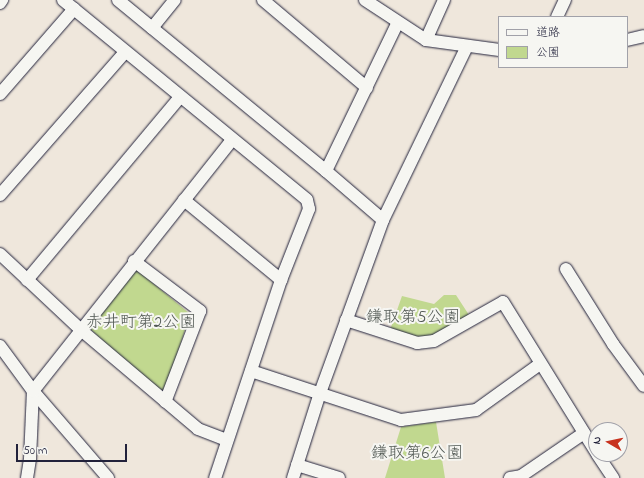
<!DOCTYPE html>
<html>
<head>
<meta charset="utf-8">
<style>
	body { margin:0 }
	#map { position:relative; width:644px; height:478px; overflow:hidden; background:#efe7dc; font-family:"Indie Flower","Klee One",sans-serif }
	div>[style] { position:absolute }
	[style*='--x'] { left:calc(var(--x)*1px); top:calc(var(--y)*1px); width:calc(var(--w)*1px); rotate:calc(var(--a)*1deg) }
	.green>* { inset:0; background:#c1d88f }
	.roads { filter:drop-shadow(0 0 1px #22223b) drop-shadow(0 0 1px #22223b) }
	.street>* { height:12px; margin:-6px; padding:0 6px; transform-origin:6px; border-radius:6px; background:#f6f6f2 }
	span { translate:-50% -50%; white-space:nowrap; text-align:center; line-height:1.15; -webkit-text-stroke:4px #f6f6f2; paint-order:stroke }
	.park-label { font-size:17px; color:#525954 }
	.legend { position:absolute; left:498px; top:16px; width:130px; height:52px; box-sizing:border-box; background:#f6f6f2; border:1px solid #a1a1a9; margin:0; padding:5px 7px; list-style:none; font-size:12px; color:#22223b }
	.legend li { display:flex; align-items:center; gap:8px; height:20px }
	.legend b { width:20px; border:1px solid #a1a1a9 }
	.north { position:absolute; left:588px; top:422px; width:40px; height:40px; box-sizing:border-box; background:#f6f6f2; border:1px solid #a1a1a9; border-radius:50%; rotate:279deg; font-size:11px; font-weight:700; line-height:16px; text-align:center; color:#22223b }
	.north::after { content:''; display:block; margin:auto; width:14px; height:18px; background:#c8321e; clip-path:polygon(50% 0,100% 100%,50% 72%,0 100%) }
	.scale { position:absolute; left:16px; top:444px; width:111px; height:18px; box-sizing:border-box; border:2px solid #22223b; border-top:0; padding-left:5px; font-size:12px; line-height:14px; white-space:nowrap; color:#22223b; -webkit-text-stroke:3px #f6f6f2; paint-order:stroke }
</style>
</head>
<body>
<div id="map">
	<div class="green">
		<div style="clip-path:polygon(136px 269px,190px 314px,166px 390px,159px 391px,90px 329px,90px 321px)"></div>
		<div style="clip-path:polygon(444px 295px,456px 295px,469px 315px,444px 332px,420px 339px,390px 330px,402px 296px,434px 304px)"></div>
		<div style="clip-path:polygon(436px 422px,445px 478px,385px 478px,401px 427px)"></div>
	</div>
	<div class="roads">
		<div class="street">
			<div style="--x:63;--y:0;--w:315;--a:39.3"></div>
			<div style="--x:307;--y:200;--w:9;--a:77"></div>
			<div style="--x:309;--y:209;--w:76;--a:111.5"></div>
			<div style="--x:281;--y:280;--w:209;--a:108.4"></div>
			<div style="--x:118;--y:0;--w:269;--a:39.4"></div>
			<div style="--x:326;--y:171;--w:165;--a:-64.2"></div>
			<div style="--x:263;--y:0;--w:136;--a:40.2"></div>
			<div style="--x:365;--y:0;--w:73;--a:33.3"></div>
			<div style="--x:426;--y:40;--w:74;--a:7.8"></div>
			<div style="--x:0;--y:3;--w:4;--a:-56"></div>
			<div style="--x:557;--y:17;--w:19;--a:-65"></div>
			<div style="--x:152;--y:28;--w:36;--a:-51"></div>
			<div style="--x:426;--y:40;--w:44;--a:-65.8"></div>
			<div style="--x:627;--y:40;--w:17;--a:-13"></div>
			<div style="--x:0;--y:94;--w:113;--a:-49"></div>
			<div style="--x:326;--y:171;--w:75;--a:40.7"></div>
			<div style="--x:0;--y:195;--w:190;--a:-48.8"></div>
			<div style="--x:184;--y:200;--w:126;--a:39.5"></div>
			<div style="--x:0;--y:254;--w:111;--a:43.2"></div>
			<div style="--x:81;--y:330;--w:153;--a:40.2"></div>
			<div style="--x:198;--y:429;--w:31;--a:21"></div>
			<div style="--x:134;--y:261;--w:83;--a:37.1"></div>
			<div style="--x:200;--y:311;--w:97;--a:111"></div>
			<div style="--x:566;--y:269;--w:89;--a:57.9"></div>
			<div style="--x:613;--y:344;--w:52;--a:53.6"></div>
			<div style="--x:27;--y:280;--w:239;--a:-50.1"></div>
			<div style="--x:346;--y:320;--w:75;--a:17.9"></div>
			<div style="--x:417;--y:343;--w:17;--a:-7"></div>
			<div style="--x:434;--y:341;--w:79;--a:-29.5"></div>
			<div style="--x:503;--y:302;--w:176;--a:58.2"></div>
			<div style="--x:0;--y:346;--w:56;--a:53.7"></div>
			<div style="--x:33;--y:391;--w:115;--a:49.2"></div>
			<div style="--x:251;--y:371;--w:158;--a:18.1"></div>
			<div style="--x:401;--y:420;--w:76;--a:-7.6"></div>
			<div style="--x:476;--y:410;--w:79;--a:-35.7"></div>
			<div style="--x:597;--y:454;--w:29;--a:56"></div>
			<div style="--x:297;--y:465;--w:44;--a:17.2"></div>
			<div style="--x:27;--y:478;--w:19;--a:-81"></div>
			<div style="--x:30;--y:459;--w:68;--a:-87.5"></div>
			<div style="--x:33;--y:391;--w:320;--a:-51.6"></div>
			<div style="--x:293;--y:478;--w:89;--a:-72.4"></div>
			<div style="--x:320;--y:393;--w:184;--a:-70"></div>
			<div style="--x:383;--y:220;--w:193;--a:-64.2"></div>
			<div style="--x:510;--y:478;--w:11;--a:-10"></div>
			<div style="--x:521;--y:476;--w:76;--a:-34.3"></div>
		</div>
	</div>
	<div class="park-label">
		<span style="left:413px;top:318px">鎌取第5公園</span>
		<span style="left:141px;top:323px">赤井町第2公園</span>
		<span style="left:417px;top:454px">鎌取第6公園</span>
	</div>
	<ul class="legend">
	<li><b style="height:5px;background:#f6f6f2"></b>道路</li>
	<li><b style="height:11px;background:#c1d88f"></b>公園</li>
	</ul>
	<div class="north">N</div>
	<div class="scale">50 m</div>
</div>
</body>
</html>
